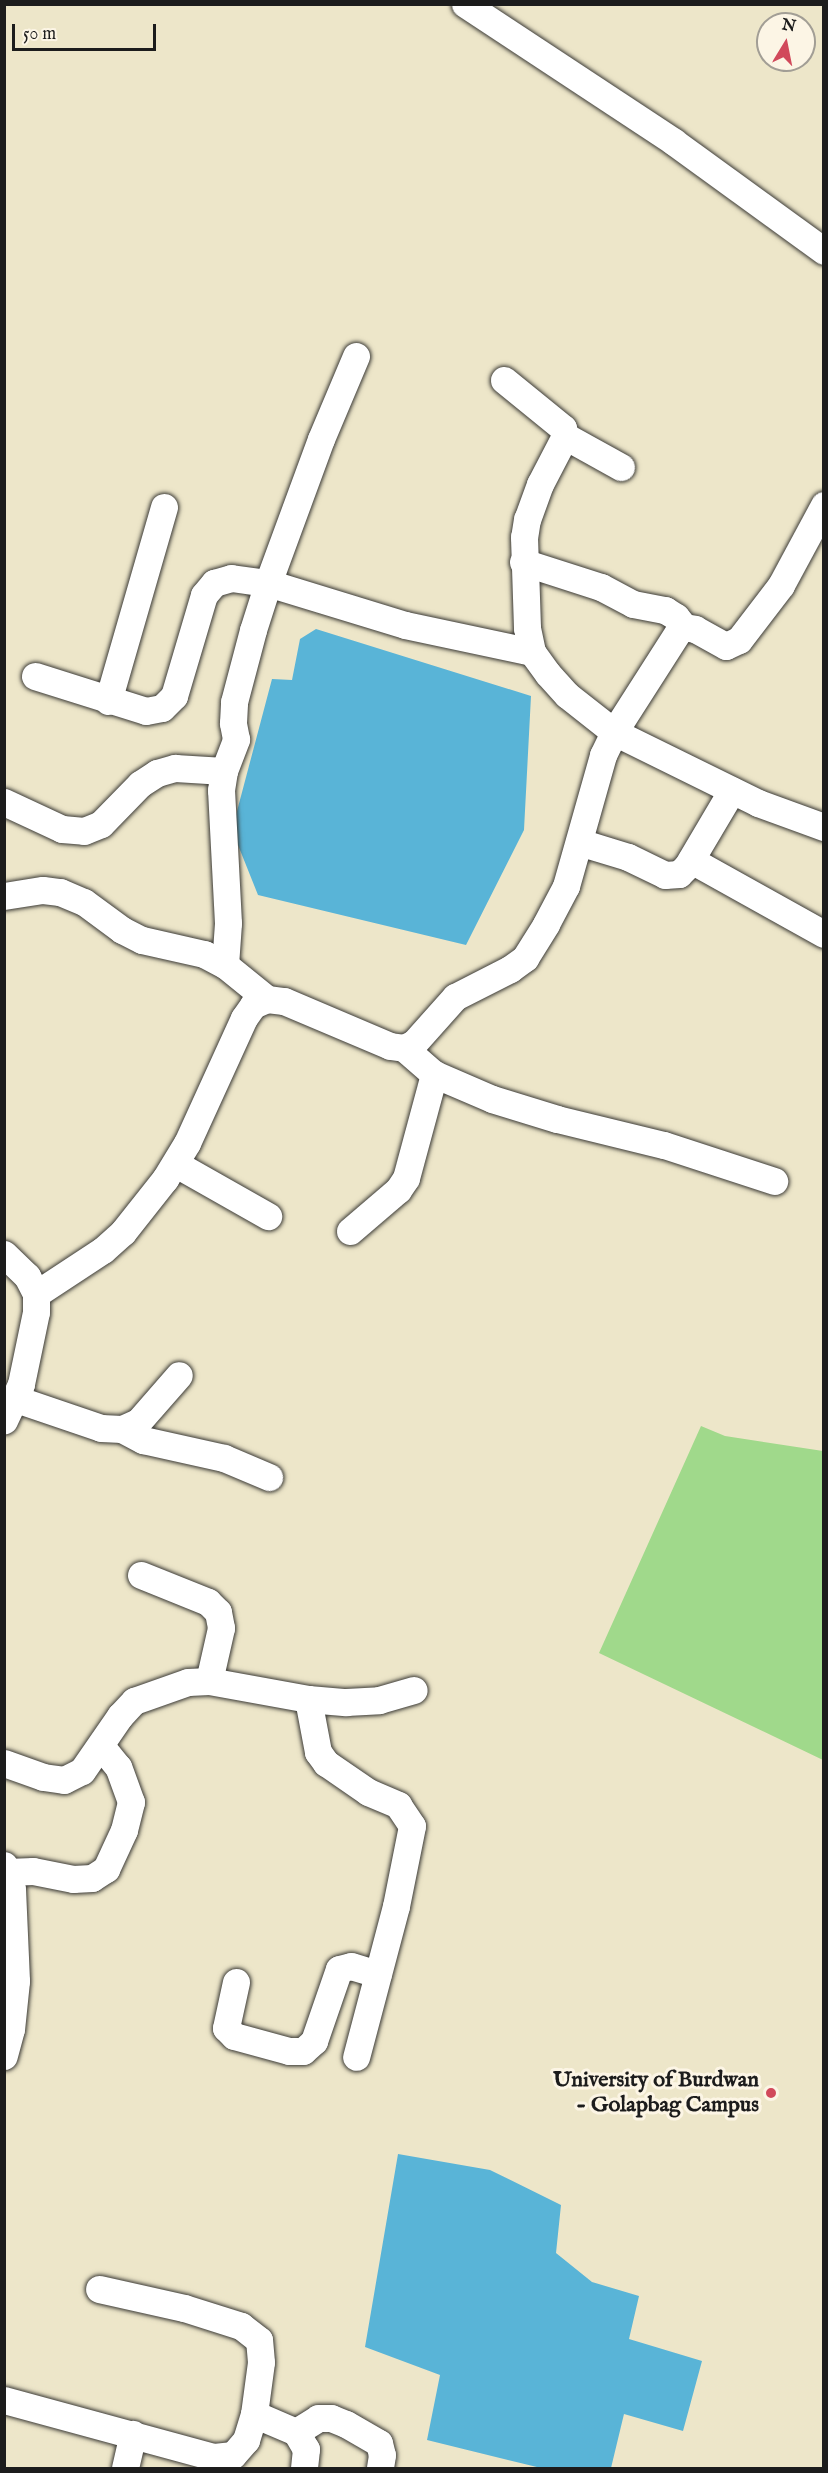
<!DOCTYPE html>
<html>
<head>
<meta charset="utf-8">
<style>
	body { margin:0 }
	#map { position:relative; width:828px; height:2473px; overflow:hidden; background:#ede6c9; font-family:"IM FELL English",serif }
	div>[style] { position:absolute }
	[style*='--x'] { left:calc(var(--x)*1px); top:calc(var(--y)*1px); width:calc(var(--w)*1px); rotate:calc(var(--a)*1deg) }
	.green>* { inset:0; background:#a0d98b }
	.water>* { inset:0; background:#59b4d7 }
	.roads { filter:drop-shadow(0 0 2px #3b3a36) drop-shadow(0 0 2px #3b3a36) }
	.minor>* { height:27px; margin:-13.5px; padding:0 13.5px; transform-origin:13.5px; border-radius:13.5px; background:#fff }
	.dots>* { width:16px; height:16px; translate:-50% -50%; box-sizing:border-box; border:3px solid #fcf5e5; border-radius:50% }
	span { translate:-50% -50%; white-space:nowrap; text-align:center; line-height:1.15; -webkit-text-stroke:6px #fcf5e5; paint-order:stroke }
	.poi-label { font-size:22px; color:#1c1c1c; font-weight:700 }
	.right { translate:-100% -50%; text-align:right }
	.frame { position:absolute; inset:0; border:6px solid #1c1c1c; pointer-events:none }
	.north { position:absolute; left:756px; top:12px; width:60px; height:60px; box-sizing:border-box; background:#fcf5e5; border:2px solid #a29e95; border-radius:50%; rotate:10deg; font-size:16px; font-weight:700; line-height:24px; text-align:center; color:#1c1c1c }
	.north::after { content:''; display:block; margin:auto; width:21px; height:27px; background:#d1495b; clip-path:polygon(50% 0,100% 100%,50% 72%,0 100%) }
	.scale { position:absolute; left:12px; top:24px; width:144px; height:27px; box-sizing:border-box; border:3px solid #1c1c1c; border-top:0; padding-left:8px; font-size:18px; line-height:21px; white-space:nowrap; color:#1c1c1c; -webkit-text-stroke:4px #fcf5e5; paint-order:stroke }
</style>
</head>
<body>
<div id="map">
	<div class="green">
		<div style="clip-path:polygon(701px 1426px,725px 1436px,823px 1451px,823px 1760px,599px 1653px)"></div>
	</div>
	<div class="water">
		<div style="clip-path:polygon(316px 629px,531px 696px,524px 830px,466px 945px,258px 895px,232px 830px,272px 679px,292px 680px,300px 639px)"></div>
		<div style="clip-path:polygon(398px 2154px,490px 2170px,561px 2205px,556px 2253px,592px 2282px,639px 2296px,629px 2339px,702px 2361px,683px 2431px,624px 2414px,611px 2468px,541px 2468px,427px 2440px,440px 2375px,365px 2347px)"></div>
	</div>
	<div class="roads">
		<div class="minor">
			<div style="--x:465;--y:4;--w:250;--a:33.4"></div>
			<div style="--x:674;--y:142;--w:185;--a:36"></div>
			<div style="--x:504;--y:380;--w:76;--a:39.1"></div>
			<div style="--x:563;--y:428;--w:8;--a:76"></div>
			<div style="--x:565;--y:436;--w:54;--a:117.5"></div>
			<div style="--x:540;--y:484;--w:37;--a:110"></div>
			<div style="--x:527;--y:519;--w:18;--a:99"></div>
			<div style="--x:524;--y:537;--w:91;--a:88.1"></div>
			<div style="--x:527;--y:628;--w:25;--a:78"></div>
			<div style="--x:532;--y:652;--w:27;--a:54"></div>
			<div style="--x:548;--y:674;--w:28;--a:48"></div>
			<div style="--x:567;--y:695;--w:60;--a:38.2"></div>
			<div style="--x:614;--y:732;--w:161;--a:26.2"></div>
			<div style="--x:758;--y:803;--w:70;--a:20"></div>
			<div style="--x:565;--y:436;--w:64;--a:29"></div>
			<div style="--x:523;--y:562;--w:82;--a:17.8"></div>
			<div style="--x:601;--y:587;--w:36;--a:28"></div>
			<div style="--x:633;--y:604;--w:33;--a:11"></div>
			<div style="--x:665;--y:610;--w:13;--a:32"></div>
			<div style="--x:676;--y:617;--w:13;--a:51"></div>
			<div style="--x:35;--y:676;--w:116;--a:17.5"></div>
			<div style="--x:146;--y:711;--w:16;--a:-11"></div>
			<div style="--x:162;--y:708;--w:17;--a:-45"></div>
			<div style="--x:174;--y:696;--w:105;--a:-73.5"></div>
			<div style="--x:204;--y:595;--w:16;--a:-50"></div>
			<div style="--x:214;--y:583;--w:18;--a:-16"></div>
			<div style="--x:231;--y:578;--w:37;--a:8"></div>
			<div style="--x:268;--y:583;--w:143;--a:17"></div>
			<div style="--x:405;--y:625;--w:130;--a:12"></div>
			<div style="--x:108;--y:701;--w:202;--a:-73.9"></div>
			<div style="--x:4;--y:802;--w:64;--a:25"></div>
			<div style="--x:62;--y:829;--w:22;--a:5"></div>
			<div style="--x:84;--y:831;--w:18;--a:-22"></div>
			<div style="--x:101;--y:824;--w:56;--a:-45.7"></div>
			<div style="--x:140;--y:784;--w:20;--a:-33"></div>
			<div style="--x:157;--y:773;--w:19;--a:-16"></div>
			<div style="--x:175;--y:768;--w:49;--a:3.5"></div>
			<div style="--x:579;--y:842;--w:51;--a:17"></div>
			<div style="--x:628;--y:857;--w:41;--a:25.9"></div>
			<div style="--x:665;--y:875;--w:14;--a:-4"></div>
			<div style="--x:679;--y:874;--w:11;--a:-45"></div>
			<div style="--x:687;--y:866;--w:88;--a:-59.4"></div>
			<div style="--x:691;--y:860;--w:152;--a:29.1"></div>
			<div style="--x:4;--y:896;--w:39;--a:-9"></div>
			<div style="--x:43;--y:890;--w:17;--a:7"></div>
			<div style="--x:60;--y:892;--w:26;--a:23"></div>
			<div style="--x:84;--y:902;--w:47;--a:36.4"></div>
			<div style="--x:122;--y:930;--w:22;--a:27"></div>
			<div style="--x:142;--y:940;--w:64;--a:12.7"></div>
			<div style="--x:204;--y:954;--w:24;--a:28"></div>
			<div style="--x:225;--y:965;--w:54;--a:39"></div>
			<div style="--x:225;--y:965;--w:42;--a:-85.9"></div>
			<div style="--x:228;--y:923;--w:133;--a:-93"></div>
			<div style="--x:221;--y:790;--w:19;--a:-81"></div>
			<div style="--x:224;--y:771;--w:34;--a:-69"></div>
			<div style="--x:236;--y:739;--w:16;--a:-101"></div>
			<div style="--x:233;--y:723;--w:21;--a:-87"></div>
			<div style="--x:234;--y:702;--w:74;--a:-75.2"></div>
			<div style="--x:253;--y:630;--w:49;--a:-72.3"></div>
			<div style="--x:268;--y:583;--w:153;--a:-69.8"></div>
			<div style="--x:321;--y:439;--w:90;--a:-67.1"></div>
			<div style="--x:404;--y:1048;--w:40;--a:41"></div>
			<div style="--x:434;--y:1074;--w:63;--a:23.3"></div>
			<div style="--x:492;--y:1099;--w:68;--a:17.1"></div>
			<div style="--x:557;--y:1119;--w:110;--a:13.7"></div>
			<div style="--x:664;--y:1145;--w:116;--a:18.1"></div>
			<div style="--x:176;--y:1164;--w:106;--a:29.5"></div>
			<div style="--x:350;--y:1231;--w:63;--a:-40.5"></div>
			<div style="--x:398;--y:1190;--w:14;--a:-56"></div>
			<div style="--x:406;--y:1178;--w:108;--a:-74.9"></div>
			<div style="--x:4;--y:1254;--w:32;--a:44"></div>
			<div style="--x:27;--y:1276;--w:20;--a:63"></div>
			<div style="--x:36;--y:1294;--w:18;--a:90"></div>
			<div style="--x:36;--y:1312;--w:74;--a:101.8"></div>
			<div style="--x:21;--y:1384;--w:40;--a:115"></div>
			<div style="--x:36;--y:1294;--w:80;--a:-33.3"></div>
			<div style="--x:103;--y:1250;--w:27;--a:-42"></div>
			<div style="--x:123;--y:1232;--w:68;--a:-51.6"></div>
			<div style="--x:165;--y:1179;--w:42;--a:-58.6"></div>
			<div style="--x:187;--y:1143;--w:137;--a:-65.5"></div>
			<div style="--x:244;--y:1018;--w:16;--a:-55"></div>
			<div style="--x:253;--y:1005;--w:15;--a:-23"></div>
			<div style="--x:267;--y:999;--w:17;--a:7"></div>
			<div style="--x:284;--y:1001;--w:115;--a:23"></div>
			<div style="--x:390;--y:1046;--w:14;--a:8"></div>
			<div style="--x:404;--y:1048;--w:11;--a:-27"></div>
			<div style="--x:414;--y:1043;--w:62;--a:-48.3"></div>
			<div style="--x:455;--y:997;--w:62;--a:-27"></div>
			<div style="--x:510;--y:969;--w:19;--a:-36"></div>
			<div style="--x:525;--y:958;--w:40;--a:-58"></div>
			<div style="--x:546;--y:924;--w:43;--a:-62.2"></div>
			<div style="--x:566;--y:886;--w:136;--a:-74.2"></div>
			<div style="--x:603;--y:755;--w:25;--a:-64"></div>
			<div style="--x:614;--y:732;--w:119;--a:-57.4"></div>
			<div style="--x:678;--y:632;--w:8;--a:-40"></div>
			<div style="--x:684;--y:627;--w:11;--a:10"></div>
			<div style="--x:695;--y:629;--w:35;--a:29"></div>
			<div style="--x:726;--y:646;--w:14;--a:-25"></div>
			<div style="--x:739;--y:640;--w:69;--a:-52.6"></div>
			<div style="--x:781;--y:585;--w:91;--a:-61.7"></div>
			<div style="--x:16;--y:1399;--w:90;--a:18.8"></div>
			<div style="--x:101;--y:1428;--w:21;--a:3"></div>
			<div style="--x:122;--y:1429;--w:17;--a:-24"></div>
			<div style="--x:138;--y:1422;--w:62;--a:-48.9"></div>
			<div style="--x:122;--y:1429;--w:24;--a:28"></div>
			<div style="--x:143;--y:1440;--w:83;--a:12.5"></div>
			<div style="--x:224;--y:1458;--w:49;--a:22.9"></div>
			<div style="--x:141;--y:1575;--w:72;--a:21.9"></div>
			<div style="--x:208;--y:1602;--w:14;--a:45"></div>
			<div style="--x:218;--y:1612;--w:16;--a:79"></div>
			<div style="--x:221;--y:1628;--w:54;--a:102.8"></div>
			<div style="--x:308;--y:1699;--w:54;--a:79.3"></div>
			<div style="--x:318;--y:1752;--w:14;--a:54"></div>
			<div style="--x:326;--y:1763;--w:51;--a:34.6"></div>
			<div style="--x:368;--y:1792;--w:33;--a:23"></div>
			<div style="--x:398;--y:1805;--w:25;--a:56"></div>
			<div style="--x:412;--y:1826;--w:82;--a:101.3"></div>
			<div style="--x:396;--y:1906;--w:156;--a:104.8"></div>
			<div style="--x:4;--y:1763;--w:41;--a:19.7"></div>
			<div style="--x:43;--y:1777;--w:21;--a:8"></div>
			<div style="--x:64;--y:1780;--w:20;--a:-27"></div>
			<div style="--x:82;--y:1771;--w:67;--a:-55.4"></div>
			<div style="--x:120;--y:1716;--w:21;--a:-47"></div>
			<div style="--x:134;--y:1701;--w:57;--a:-19.4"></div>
			<div style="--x:188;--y:1682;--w:21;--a:-3"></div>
			<div style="--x:209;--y:1681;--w:101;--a:10.3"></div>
			<div style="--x:308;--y:1699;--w:38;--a:5"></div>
			<div style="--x:346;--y:1702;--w:33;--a:-3"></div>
			<div style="--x:379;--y:1700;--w:36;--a:-16"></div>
			<div style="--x:4;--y:1865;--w:25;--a:72"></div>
			<div style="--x:12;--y:1889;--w:92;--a:87.5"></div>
			<div style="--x:16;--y:1981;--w:48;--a:95.9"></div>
			<div style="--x:11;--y:2029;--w:28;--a:105"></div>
			<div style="--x:7;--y:1872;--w:26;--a:-2"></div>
			<div style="--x:33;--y:1871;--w:41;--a:11.3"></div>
			<div style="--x:73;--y:1879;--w:19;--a:-3"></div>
			<div style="--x:92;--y:1878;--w:17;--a:-33"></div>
			<div style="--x:106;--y:1869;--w:43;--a:-65.2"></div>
			<div style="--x:124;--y:1830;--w:29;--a:-76"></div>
			<div style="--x:131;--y:1802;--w:37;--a:-110"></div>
			<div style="--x:118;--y:1767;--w:28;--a:-129"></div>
			<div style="--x:236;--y:1982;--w:47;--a:102.3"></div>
			<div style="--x:226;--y:2028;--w:11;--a:45"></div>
			<div style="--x:234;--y:2036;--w:57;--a:15.3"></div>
			<div style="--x:289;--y:2051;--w:14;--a:0"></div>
			<div style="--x:303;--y:2051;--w:15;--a:-42"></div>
			<div style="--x:314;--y:2041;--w:76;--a:-70.9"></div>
			<div style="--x:339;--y:1969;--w:12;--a:-14"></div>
			<div style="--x:351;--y:1966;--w:28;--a:17"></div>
			<div style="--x:4;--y:2400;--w:218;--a:15.2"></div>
			<div style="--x:214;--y:2457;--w:19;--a:-6"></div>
			<div style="--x:233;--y:2455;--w:20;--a:-49"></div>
			<div style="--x:246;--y:2440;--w:27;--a:-73"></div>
			<div style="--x:254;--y:2414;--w:52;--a:-82.3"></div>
			<div style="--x:261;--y:2362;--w:22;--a:-95"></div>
			<div style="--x:259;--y:2340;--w:23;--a:-142"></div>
			<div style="--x:241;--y:2326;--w:60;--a:-162.5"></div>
			<div style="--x:184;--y:2308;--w:87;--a:-167.4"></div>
			<div style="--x:254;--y:2414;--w:46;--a:23.2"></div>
			<div style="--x:296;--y:2432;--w:20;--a:60"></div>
			<div style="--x:306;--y:2449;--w:19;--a:96"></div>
			<div style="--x:296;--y:2432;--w:26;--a:-32"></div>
			<div style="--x:318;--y:2418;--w:13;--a:0"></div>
			<div style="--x:331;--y:2418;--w:16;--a:22"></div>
			<div style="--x:346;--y:2424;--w:38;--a:30"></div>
			<div style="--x:379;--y:2443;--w:12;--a:76"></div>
			<div style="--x:382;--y:2455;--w:13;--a:99"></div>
			<div style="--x:125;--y:2468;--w:35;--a:-77"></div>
		</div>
	</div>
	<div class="dots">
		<div style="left:771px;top:2093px;background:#d1495b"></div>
	</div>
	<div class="poi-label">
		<span class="right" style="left:759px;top:2093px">University of Burdwan<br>- Golapbag Campus</span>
	</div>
	<div class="frame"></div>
	<div class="north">N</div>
	<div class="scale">50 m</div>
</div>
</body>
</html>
